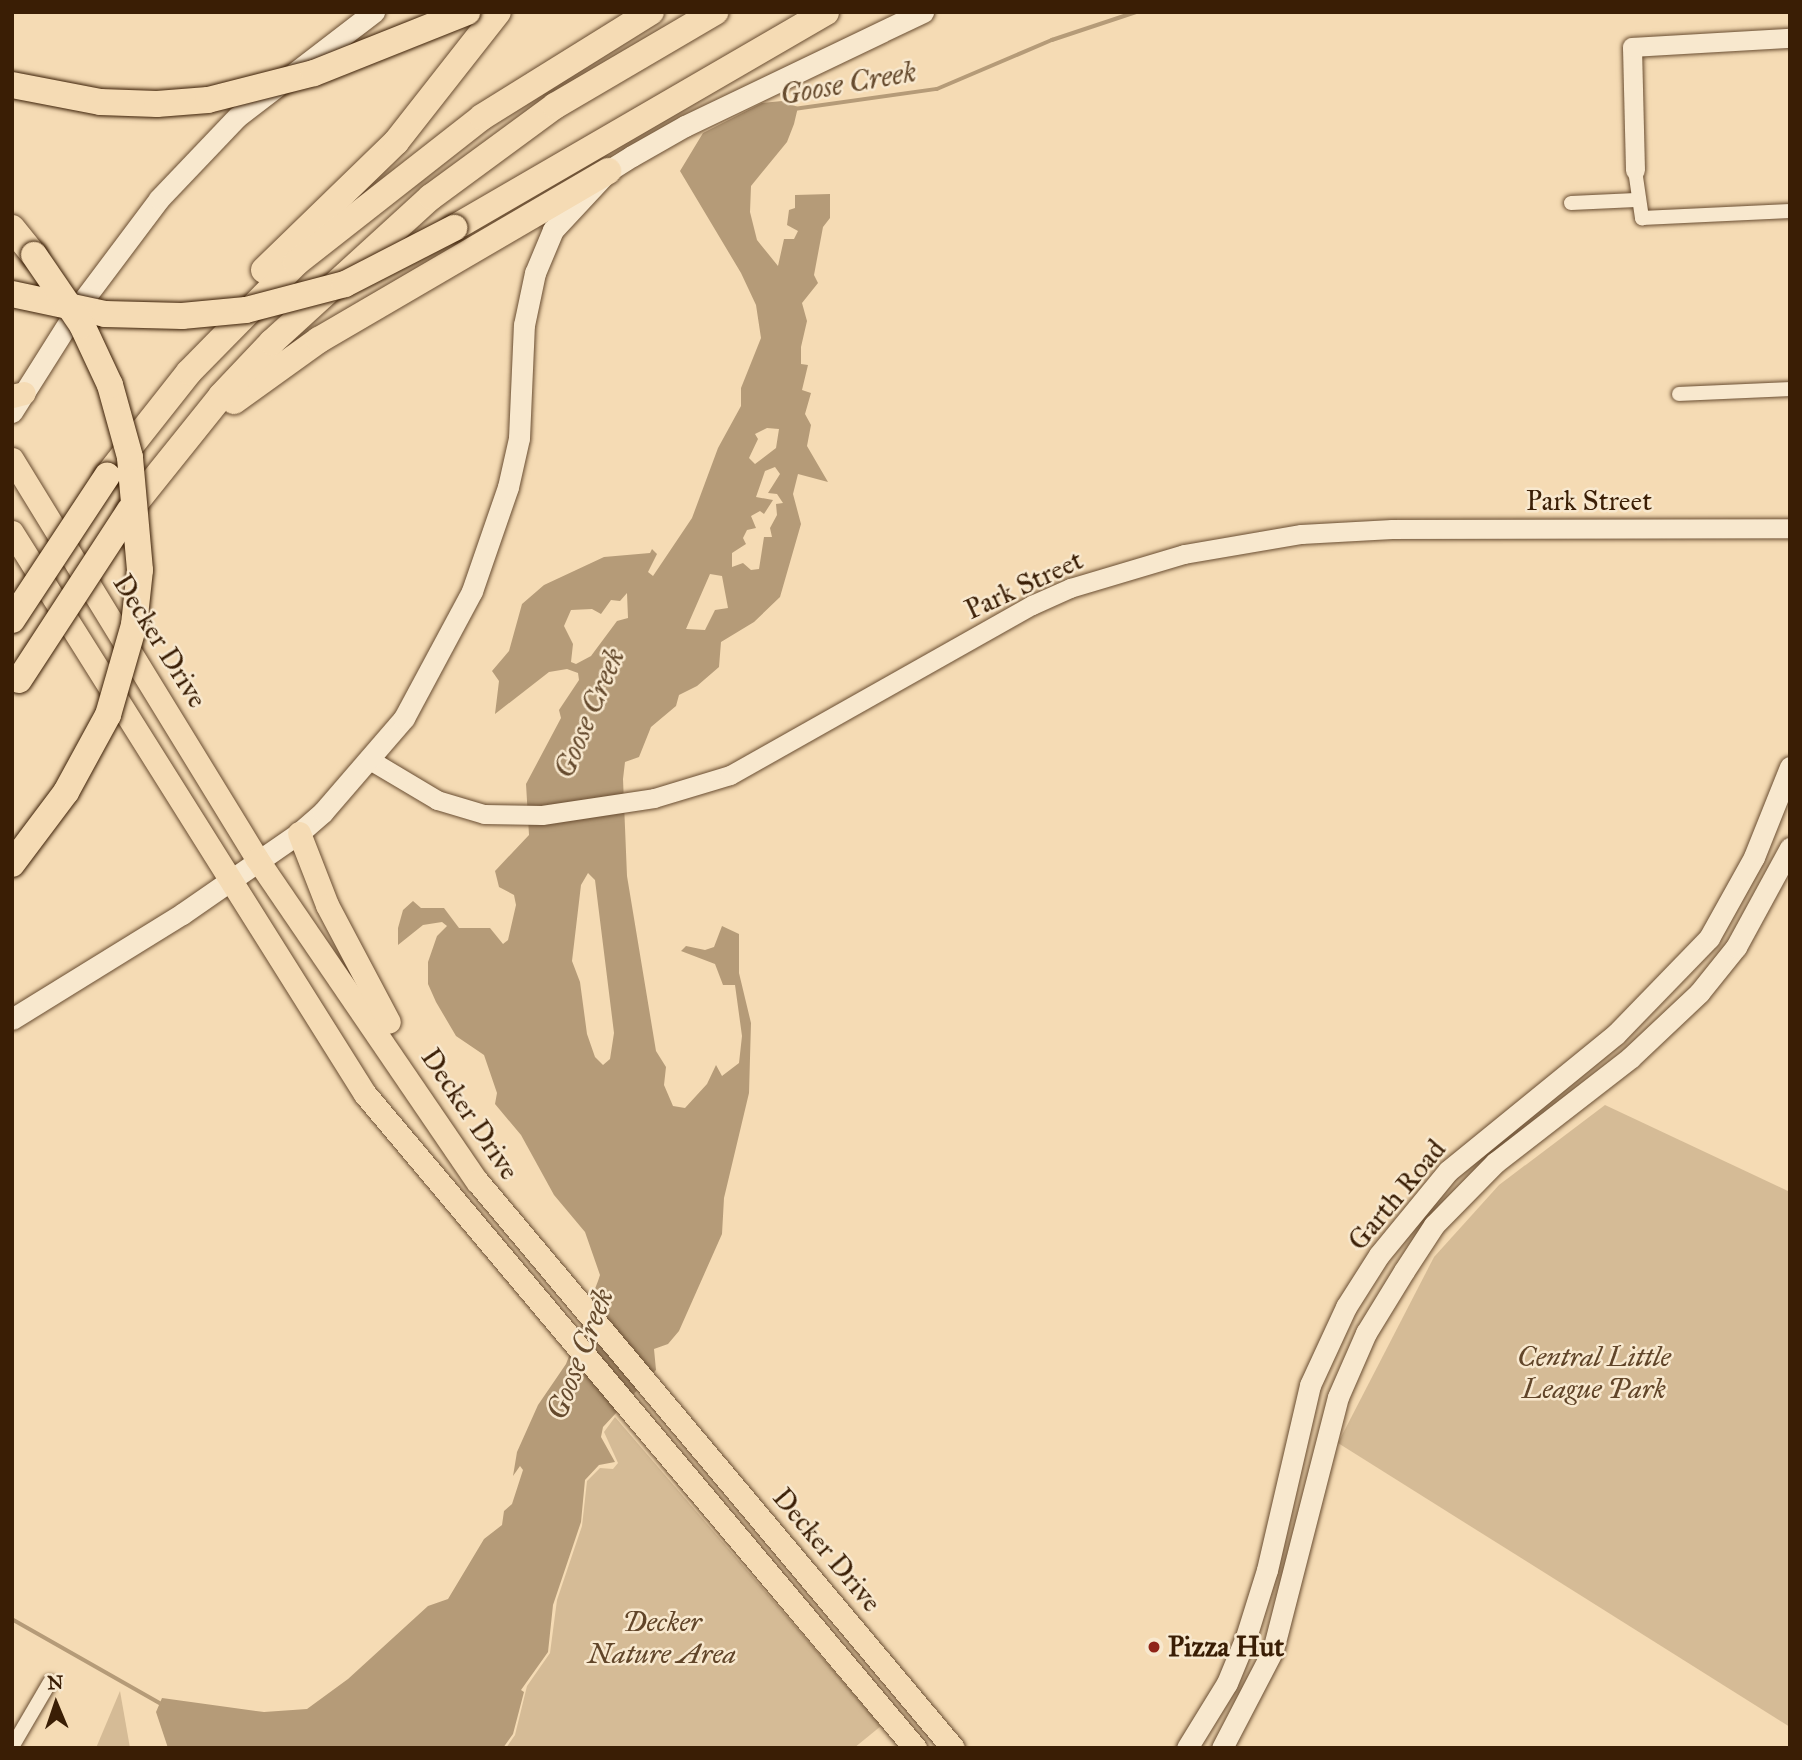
<!DOCTYPE html>
<html>
<head>
<meta charset="utf-8">
<style>
	body { margin:0 }
	#map { position:relative; width:1802px; height:1760px; overflow:hidden; background:#f5dbb4; font-family:"IM FELL Great Primer",serif }
	div>[style] { position:absolute }
	[style*='--x'] { left:calc(var(--x)*1px); top:calc(var(--y)*1px); width:calc(var(--w)*1px); rotate:calc(var(--a)*1deg) }
	.green>* { inset:0; background:#d5bb96 }
	.water>* { inset:0; background:#b59b78 }
	.stream>* { height:3.5px; margin:-1.75px; padding:0 1.75px; transform-origin:1.75px; border-radius:1.75px; background:#b59b78 }
	.roads { filter:drop-shadow(0 0 2px #694d31) drop-shadow(0 0 2px #694d31) }
	.minor>* { height:14px; margin:-7px; padding:0 7px; transform-origin:7px; border-radius:7px; background:#f8e8ce }
	.tertiary>* { height:19px; margin:-9.5px; padding:0 9.5px; transform-origin:9.5px; border-radius:9.5px; background:#f8e8ce }
	.secondary>* { height:21px; margin:-10.5px; padding:0 10.5px; transform-origin:10.5px; border-radius:10.5px; background:#f8e8ce }
	.primary>* { height:23px; margin:-11.5px; padding:0 11.5px; transform-origin:11.5px; border-radius:11.5px; background:#f5dbb4 }
	.motorway>* { height:26px; margin:-13px; padding:0 13px; transform-origin:13px; border-radius:13px; background:#f5dbb4 }
	.bridges { filter:drop-shadow(0 0 2px #3a1e05) drop-shadow(0 0 2px #3a1e05) }
	.motorway-bridge>* { height:26px; margin:-13px; padding:0 13px; transform-origin:13px; border-radius:13px; background:#f5dbb4 }
	.dots>* { width:19px; height:19px; translate:-50% -50%; box-sizing:border-box; border:4px solid #f8e8ce; border-radius:50% }
	span { translate:-50% -50%; white-space:nowrap; text-align:center; line-height:1.15; -webkit-text-stroke:5px #f8e8ce; paint-order:stroke }
	.street-label { font-size:28px; color:#3a1e05 }
	.park-label { font-size:28px; color:#614529; font-style:italic }
	.poi-label { font-size:28px; color:#3a1e05; font-weight:700 }
	.left { translate:0 -50%; text-align:left }
	.water-label { font-size:30px; color:#654a2d; font-style:italic }
	.frame { position:absolute; inset:0; border:14px solid #3a1e05; pointer-events:none }
	.north { position:absolute; left:21px; top:1669px; width:70px; height:70px; -webkit-text-stroke:5px #f8e8ce; paint-order:stroke; rotate:358deg; font-size:19px; font-weight:700; line-height:28px; text-align:center; color:#3a1e05 }
	.north::after { content:''; display:block; margin:auto; width:24px; height:32px; background:#3a1e05; clip-path:polygon(50% 0,100% 100%,50% 72%,0 100%) }
</style>
</head>
<body>
<div id="map">
	<div class="green">
		<div style="clip-path:polygon(1605px 1105px,1790px 1192px,1790px 1727px,1338px 1443px,1434px 1257px,1499px 1185px)"></div>
		<div style="clip-path:polygon(615px 1417px,881px 1726px,854px 1748px,506px 1748px,515px 1735px,527px 1686px,550px 1653px,557px 1600px,582px 1526px,587px 1481px,600px 1468px,613px 1469px,618px 1463px,604px 1432px)"></div>
		<div style="clip-path:polygon(120px 1691px,130px 1748px,96px 1748px)"></div>
	</div>
	<div class="water">
		<div style="clip-path:polygon(evenodd,782px 101px,798px 107px,794px 124px,787px 142px,751px 186px,750px 212px,757px 240px,778px 266px,784px 239px,794px 239px,798px 231px,787px 225px,789px 210px,795px 208px,795px 195px,830px 194px,830px 218px,823px 227px,814px 275px,818px 283px,802px 303px,807px 321px,801px 347px,801px 364px,808px 365px,802px 390px,811px 393px,805px 414px,811px 425px,807px 446px,828px 482px,798px 474px,793px 494px,801px 524px,780px 597px,754px 622px,721px 642px,719px 667px,697px 686px,679px 695px,676px 706px,651px 727px,639px 757px,625px 762px,623px 779px,627px 876px,656px 1051px,666px 1067px,664px 1085px,673px 1106px,685px 1108px,707px 1084px,716px 1065px,722px 1076px,739px 1063px,742px 1036px,735px 985px,723px 985px,715px 964px,681px 951px,686px 946px,705px 950px,714px 947px,722px 926px,739px 934px,739px 973px,751px 1023px,749px 1093px,724px 1198px,722px 1234px,679px 1331px,668px 1344px,654px 1349px,656px 1370px,603px 1427px,601px 1437px,615px 1462px,599px 1465px,585px 1480px,581px 1522px,553px 1605px,548px 1652px,521px 1690px,524px 1692px,513px 1734px,503px 1748px,168px 1748px,156px 1712px,162px 1698px,264px 1712px,307px 1709px,348px 1679px,428px 1606px,448px 1599px,484px 1539px,502px 1525px,504px 1511px,512px 1504px,523px 1470px,520px 1466px,513px 1476px,517px 1452px,538px 1405px,566px 1364px,598px 1281px,600px 1275px,585px 1232px,554px 1195px,521px 1135px,495px 1104px,497px 1093px,484px 1055px,456px 1036px,436px 1002px,428px 984px,428px 962px,437px 936px,447px 926px,442px 922px,423px 925px,398px 945px,398px 928px,403px 910px,413px 901px,421px 908px,444px 908px,459px 928px,490px 928px,503px 944px,508px 940px,516px 905px,514px 895px,499px 887px,495px 871px,529px 835px,526px 784px,561px 718px,559px 710px,579px 680px,578px 673px,567px 669px,549px 672px,495px 714px,499px 681px,492px 671px,509px 651px,522px 604px,544px 585px,604px 557px,650px 553px,652px 549px,657px 554px,648px 572px,653px 576px,692px 518px,718px 448px,741px 406px,741px 388px,761px 338px,756px 305px,741px 273px,680px 171px,703px 133px,762px 103px,782px 101px,767px 428px,779px 429px,776px 448px,755px 464px,749px 458px,758px 439px,755px 434px,767px 428px,782px 101px,775px 467px,780px 474px,768px 493px,777px 494px,783px 503px,776px 504px,777px 515px,770px 528px,772px 537px,764px 537px,759px 569px,751px 570px,743px 563px,732px 567px,732px 553px,746px 544px,743px 538px,747px 530px,756px 528px,751px 516px,760px 511px,764px 514px,773px 500px,756px 497px,765px 471px,775px 467px,782px 101px,710px 574px,722px 576px,728px 608px,715px 610px,705px 630px,686px 629px,710px 574px,782px 101px,627px 593px,628px 618px,617px 621px,591px 656px,576px 664px,571px 662px,573px 644px,564px 626px,571px 610px,592px 609px,601px 614px,611px 600px,620px 601px,627px 593px,782px 101px,588px 873px,595px 880px,614px 1033px,610px 1059px,603px 1065px,595px 1057px,587px 1034px,580px 982px,572px 961px,581px 885px,588px 873px)"></div>
	</div>
	<div class="stream">
		<div style="--x:794;--y:109;--w:144;--a:-8"></div>
		<div style="--x:937;--y:89;--w:125;--a:-23.1"></div>
		<div style="--x:1052;--y:40;--w:89;--a:-18.4"></div>
		<div style="--x:12;--y:1619;--w:170;--a:29.6"></div>
	</div>
	<div class="roads">
		<div class="minor">
			<div style="--x:1635;--y:170;--w:49;--a:81.7"></div>
			<div style="--x:1642;--y:218;--w:148;--a:-2.7"></div>
			<div style="--x:1571;--y:203;--w:65;--a:-2.6"></div>
			<div style="--x:1679;--y:394;--w:111;--a:-2.6"></div>
			<div style="--x:12;--y:1747;--w:75;--a:-59.7"></div>
		</div>
		<div class="tertiary">
			<div style="--x:1635;--y:170;--w:123;--a:-91.4"></div>
			<div style="--x:1632;--y:47;--w:158;--a:-3.3"></div>
			<div style="--x:370;--y:760;--w:78;--a:30.8"></div>
			<div style="--x:437;--y:800;--w:49;--a:16.6"></div>
			<div style="--x:484;--y:814;--w:58;--a:1"></div>
			<div style="--x:542;--y:815;--w:113;--a:-8.6"></div>
			<div style="--x:654;--y:798;--w:79;--a:-16.8"></div>
			<div style="--x:730;--y:775;--w:347;--a:-29.4"></div>
			<div style="--x:1032;--y:605;--w:42;--a:-24.1"></div>
			<div style="--x:1070;--y:588;--w:119;--a:-16.6"></div>
			<div style="--x:1184;--y:554;--w:119;--a:-9.7"></div>
			<div style="--x:1301;--y:534;--w:91;--a:-3.1"></div>
			<div style="--x:1392;--y:529;--w:398;--a:-0.1"></div>
		</div>
		<div class="secondary">
			<div style="--x:12;--y:412;--w:129;--a:-57.7"></div>
			<div style="--x:81;--y:303;--w:130;--a:-53.1"></div>
			<div style="--x:159;--y:199;--w:113;--a:-46.4"></div>
			<div style="--x:237;--y:117;--w:173;--a:-37.5"></div>
			<div style="--x:12;--y:1019;--w:200;--a:-31.7"></div>
			<div style="--x:182;--y:914;--w:142;--a:-34.7"></div>
			<div style="--x:299;--y:833;--w:32;--a:-41"></div>
			<div style="--x:323;--y:812;--w:124;--a:-49.2"></div>
			<div style="--x:404;--y:718;--w:144;--a:-61.8"></div>
			<div style="--x:472;--y:591;--w:110;--a:-70.9"></div>
			<div style="--x:508;--y:487;--w:50;--a:-77.3"></div>
			<div style="--x:519;--y:438;--w:113;--a:-87.5"></div>
			<div style="--x:524;--y:325;--w:53;--a:-78.1"></div>
			<div style="--x:535;--y:273;--w:47;--a:-67.3"></div>
			<div style="--x:553;--y:230;--w:81;--a:-47"></div>
			<div style="--x:608;--y:171;--w:28;--a:-32"></div>
			<div style="--x:632;--y:156;--w:61;--a:-29.5"></div>
			<div style="--x:685;--y:126;--w:264;--a:-25.6"></div>
			<div style="--x:1187;--y:1748;--w:76;--a:-58.4"></div>
			<div style="--x:1227;--y:1683;--w:50;--a:-67.6"></div>
			<div style="--x:1246;--y:1637;--w:70;--a:-72.6"></div>
			<div style="--x:1267;--y:1570;--w:190;--a:-76.9"></div>
			<div style="--x:1310;--y:1385;--w:86;--a:-65.2"></div>
			<div style="--x:1346;--y:1307;--w:62;--a:-57.6"></div>
			<div style="--x:1379;--y:1255;--w:109;--a:-50.6"></div>
			<div style="--x:1448;--y:1171;--w:217;--a:-39.2"></div>
			<div style="--x:1616;--y:1034;--w:134;--a:-45.9"></div>
			<div style="--x:1709;--y:938;--w:93;--a:-60.9"></div>
			<div style="--x:1754;--y:857;--w:97;--a:-68.2"></div>
			<div style="--x:1222;--y:1748;--w:110;--a:-62.5"></div>
			<div style="--x:1273;--y:1650;--w:261;--a:-75.6"></div>
			<div style="--x:1338;--y:1397;--w:70;--a:-66.4"></div>
			<div style="--x:1366;--y:1333;--w:73;--a:-58.5"></div>
			<div style="--x:1404;--y:1271;--w:55;--a:-56.9"></div>
			<div style="--x:1434;--y:1225;--w:88;--a:-45.5"></div>
			<div style="--x:1496;--y:1162;--w:170;--a:-37.8"></div>
			<div style="--x:1630;--y:1058;--w:95;--a:-43.3"></div>
			<div style="--x:1699;--y:993;--w:59;--a:-51.2"></div>
			<div style="--x:1736;--y:947;--w:113;--a:-61.4"></div>
		</div>
		<div class="primary">
			<div style="--x:12;--y:396;--w:12;--a:-14"></div>
			<div style="--x:12;--y:459;--w:469;--a:58.5"></div>
			<div style="--x:257;--y:859;--w:390;--a:55.7"></div>
			<div style="--x:477;--y:1181;--w:740;--a:49.99"></div>
			<div style="--x:12;--y:532;--w:664;--a:57.87"></div>
			<div style="--x:365;--y:1094;--w:855;--a:49.94"></div>
			<div style="--x:299;--y:833;--w:77;--a:68.7"></div>
			<div style="--x:327;--y:905;--w:132;--a:62.1"></div>
		</div>
		<div class="motorway">
			<div style="--x:12;--y:228;--w:35;--a:51"></div>
			<div style="--x:454;--y:228;--w:430;--a:-30.1"></div>
			<div style="--x:264;--y:270;--w:184;--a:-44.1"></div>
			<div style="--x:396;--y:142;--w:165;--a:-51.9"></div>
			<div style="--x:234;--y:401;--w:105;--a:-35.7"></div>
			<div style="--x:319;--y:340;--w:335;--a:-30.3"></div>
			<div style="--x:107;--y:476;--w:132;--a:-51.7"></div>
			<div style="--x:189;--y:372;--w:153;--a:-45.5"></div>
			<div style="--x:296;--y:263;--w:236;--a:-38.1"></div>
			<div style="--x:482;--y:117;--w:199;--a:-31.9"></div>
			<div style="--x:129;--y:511;--w:147;--a:-51.3"></div>
			<div style="--x:221;--y:396;--w:74;--a:-46.6"></div>
			<div style="--x:272;--y:342;--w:215;--a:-42.4"></div>
			<div style="--x:431;--y:197;--w:154;--a:-36.3"></div>
			<div style="--x:555;--y:106;--w:186;--a:-30.4"></div>
		</div>
	</div>
	<div class="bridges">
		<div class="motorway-bridge">
			<div style="--x:12;--y:85;--w:90;--a:10.9"></div>
			<div style="--x:100;--y:102;--w:57;--a:2"></div>
			<div style="--x:157;--y:104;--w:51;--a:-4.5"></div>
			<div style="--x:208;--y:100;--w:109;--a:-14.3"></div>
			<div style="--x:314;--y:73;--w:165;--a:-21.7"></div>
			<div style="--x:12;--y:294;--w:95;--a:12.1"></div>
			<div style="--x:105;--y:314;--w:77;--a:1.5"></div>
			<div style="--x:182;--y:316;--w:64;--a:-5.4"></div>
			<div style="--x:246;--y:310;--w:102;--a:-14.7"></div>
			<div style="--x:345;--y:284;--w:123;--a:-27.2"></div>
			<div style="--x:12;--y:620;--w:173;--a:-56.6"></div>
			<div style="--x:19;--y:680;--w:202;--a:-56.9"></div>
			<div style="--x:12;--y:864;--w:90;--a:-53.1"></div>
			<div style="--x:66;--y:792;--w:88;--a:-61.4"></div>
			<div style="--x:108;--y:715;--w:94;--a:-73.9"></div>
			<div style="--x:134;--y:625;--w:55;--a:-83.8"></div>
			<div style="--x:140;--y:570;--w:113;--a:-95.1"></div>
			<div style="--x:130;--y:457;--w:75;--a:-105.5"></div>
			<div style="--x:110;--y:385;--w:66;--a:-115"></div>
			<div style="--x:82;--y:325;--w:85;--a:-124.4"></div>
		</div>
	</div>
	<div class="dots">
		<div style="left:1154px;top:1647px;background:#8f2418"></div>
	</div>
	<div class="street-label">
		<span style="left:1589px;top:501px">Park Street</span>
		<span style="left:1024px;top:585px;rotate:-25deg">Park Street</span>
		<span style="left:160px;top:641px;rotate:58deg">Decker Drive</span>
		<span style="left:470px;top:1114px;rotate:56deg">Decker Drive</span>
		<span style="left:1397px;top:1195px;rotate:-50deg">Garth Road</span>
		<span style="left:827px;top:1550px;rotate:50deg">Decker Drive</span>
	</div>
	<div class="park-label">
		<span style="left:1594px;top:1373px">Central Little<br>League Park</span>
		<span style="left:662px;top:1638px">Decker<br>Nature Area</span>
	</div>
	<div class="poi-label">
		<span class="left" style="left:1168px;top:1647px">Pizza Hut</span>
	</div>
	<div class="water-label">
		<span style="left:848px;top:83px;rotate:-10deg">Goose Creek</span>
		<span style="left:589px;top:713px;rotate:-67deg">Goose Creek</span>
		<span style="left:580px;top:1354px;rotate:-69deg">Goose Creek</span>
	</div>
	<div class="frame"></div>
	<div class="north">N</div>
</div>
</body>
</html>
